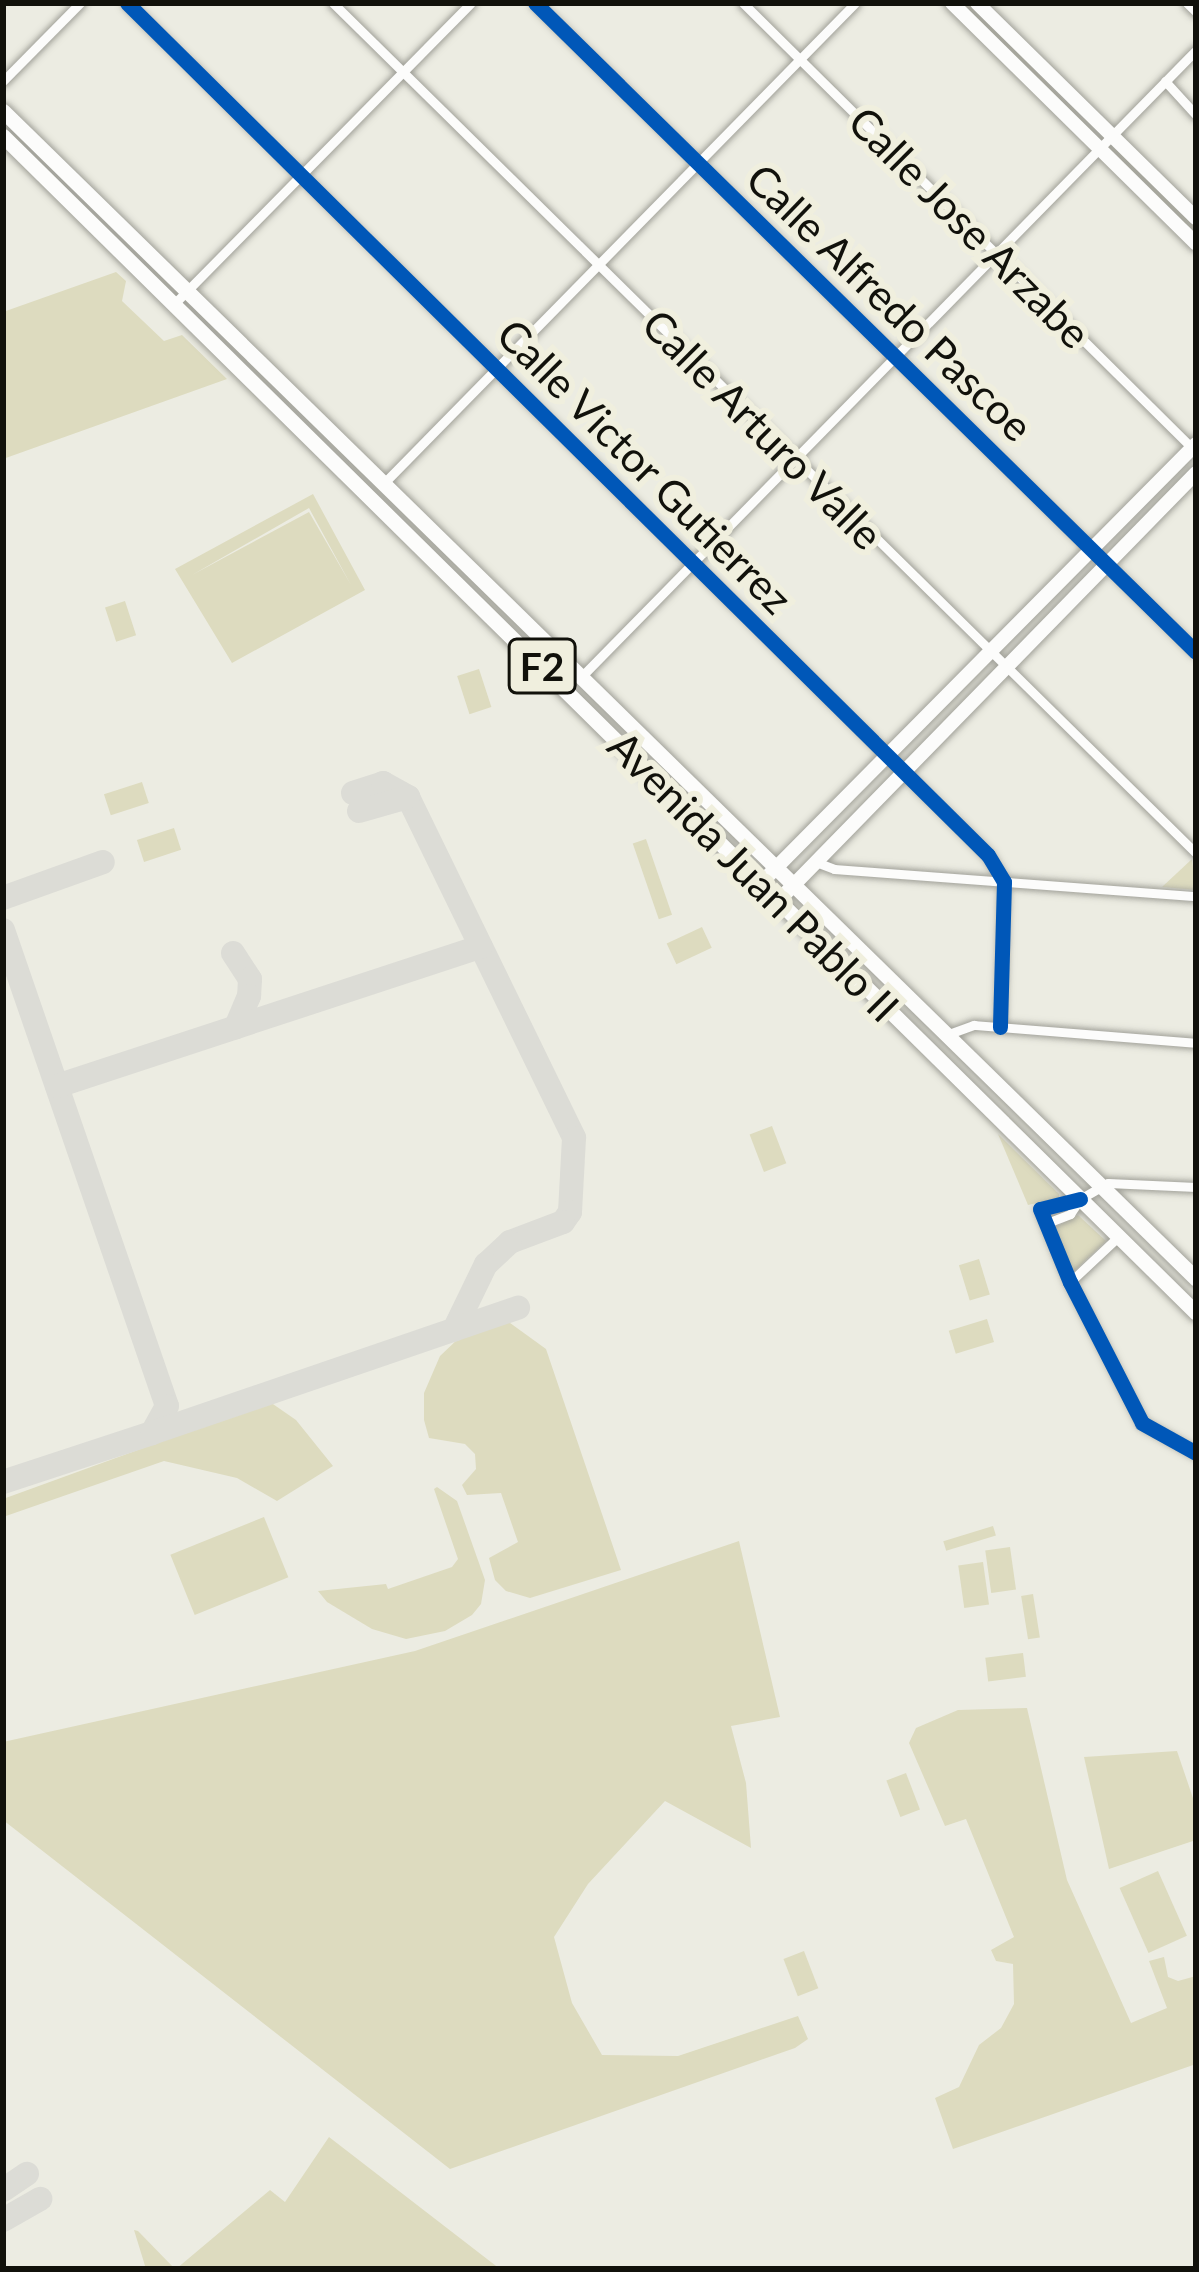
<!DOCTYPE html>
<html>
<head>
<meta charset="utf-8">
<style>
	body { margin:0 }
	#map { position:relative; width:1199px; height:2272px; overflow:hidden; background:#ecece2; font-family:Lato,sans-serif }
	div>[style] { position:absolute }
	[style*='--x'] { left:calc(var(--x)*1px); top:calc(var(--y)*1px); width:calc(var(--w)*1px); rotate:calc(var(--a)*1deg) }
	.green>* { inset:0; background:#dddbbf; transform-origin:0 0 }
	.taxiway>* { height:24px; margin:-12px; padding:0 12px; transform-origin:12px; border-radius:12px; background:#dcdcd6 }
	.roads { filter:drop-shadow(0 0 3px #a1a199) drop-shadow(0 0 3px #a1a199) }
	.minor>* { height:9px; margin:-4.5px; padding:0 4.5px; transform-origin:4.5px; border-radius:4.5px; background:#fcfcfb }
	.secondary>* { height:14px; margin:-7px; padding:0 7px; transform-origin:7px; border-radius:7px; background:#fcfcfb }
	.trunk>* { height:15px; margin:-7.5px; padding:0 7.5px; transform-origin:7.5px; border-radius:7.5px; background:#fcfcfb }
	.cycleway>* { height:15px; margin:-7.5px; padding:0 7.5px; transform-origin:7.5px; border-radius:7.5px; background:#0057b8 }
	span { translate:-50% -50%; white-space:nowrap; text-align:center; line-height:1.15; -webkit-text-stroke:12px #f0efde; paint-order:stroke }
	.shield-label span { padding:3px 9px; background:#f0efde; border:3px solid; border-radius:9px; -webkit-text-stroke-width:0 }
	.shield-label { font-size:39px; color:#11110b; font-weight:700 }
	.street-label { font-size:42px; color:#11110b }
	.frame { position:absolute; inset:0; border:6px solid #11110b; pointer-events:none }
</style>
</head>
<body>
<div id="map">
	<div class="green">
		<div style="clip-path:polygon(953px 3px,970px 3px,1095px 133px,1092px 136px)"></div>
		<div style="clip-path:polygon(1116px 147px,1196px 227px,1196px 242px,1108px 153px)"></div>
		<div style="clip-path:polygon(116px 272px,126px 281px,122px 301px,164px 341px,182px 335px,227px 379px,3px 459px,3px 312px)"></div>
		<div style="clip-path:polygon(evenodd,313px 494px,365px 590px,232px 663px,175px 569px,313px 494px,309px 508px,351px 585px,309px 512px,192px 575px,309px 508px)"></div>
		<div style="left:125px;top:601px;width:36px;height:21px;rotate:72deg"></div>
		<div style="left:479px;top:669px;width:40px;height:23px;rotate:72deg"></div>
		<div style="left:142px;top:782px;width:22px;height:40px;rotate:72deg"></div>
		<div style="left:174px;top:828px;width:23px;height:39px;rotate:72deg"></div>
		<div style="left:646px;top:839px;width:80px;height:14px;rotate:71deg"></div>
		<div style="clip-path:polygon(1192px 859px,1196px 890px,1162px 887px)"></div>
		<div style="left:702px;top:927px;width:23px;height:39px;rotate:65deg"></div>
		<div style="left:772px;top:1126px;width:40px;height:24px;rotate:69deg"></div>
		<div style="clip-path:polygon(998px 1134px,1059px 1194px,1059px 1198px,1028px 1205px)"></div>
		<div style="clip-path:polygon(1078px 1215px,1106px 1241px,1073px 1272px,1054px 1228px)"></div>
		<div style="left:979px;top:1259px;width:37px;height:21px;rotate:73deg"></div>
		<div style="left:987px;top:1319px;width:24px;height:40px;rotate:73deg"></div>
		<div style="clip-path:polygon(506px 1320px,546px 1349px,621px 1570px,530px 1598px,506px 1591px,495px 1580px,489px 1558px,518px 1542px,501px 1493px,467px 1495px,462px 1485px,476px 1469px,475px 1454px,465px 1444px,429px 1438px,424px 1420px,424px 1393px,440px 1356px,460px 1337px)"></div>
		<div style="clip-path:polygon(270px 1402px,296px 1420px,333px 1466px,277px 1501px,237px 1478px,164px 1461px,3px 1517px,3px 1499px)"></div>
		<div style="clip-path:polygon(437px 1487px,457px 1501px,485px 1580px,481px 1604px,472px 1615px,445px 1631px,406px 1639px,372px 1629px,327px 1602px,318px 1591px,386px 1584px,388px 1589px,452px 1567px,458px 1559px,434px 1489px)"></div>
		<div style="left:264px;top:1517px;width:65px;height:101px;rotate:68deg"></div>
		<div style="left:993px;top:1526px;width:10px;height:52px;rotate:73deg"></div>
		<div style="clip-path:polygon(739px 1541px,780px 1717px,731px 1726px,746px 1783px,751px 1848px,665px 1801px,588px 1884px,554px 1937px,572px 2003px,602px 2055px,678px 2056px,798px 2016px,808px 2039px,795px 2048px,450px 2169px,3px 1820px,3px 1742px,415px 1651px)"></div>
		<div style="left:1010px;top:1547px;width:43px;height:25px;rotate:82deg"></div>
		<div style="left:983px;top:1562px;width:43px;height:25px;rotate:82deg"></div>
		<div style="left:1033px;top:1594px;width:44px;height:12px;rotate:81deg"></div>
		<div style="left:1023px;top:1653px;width:24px;height:38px;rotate:83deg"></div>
		<div style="clip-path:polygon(1027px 1708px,1067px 1880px,1131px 2023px,1167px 2008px,1149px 1961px,1164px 1957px,1168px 1977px,1178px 1981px,1196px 1976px,1196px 2064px,953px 2149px,935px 2098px,959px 2087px,979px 2045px,1001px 2028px,1014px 2004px,1013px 1964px,996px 1961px,991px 1950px,1014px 1937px,966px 1819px,945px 1826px,909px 1743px,916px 1728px,958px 1710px)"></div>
		<div style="clip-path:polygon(1177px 1751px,1196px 1807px,1196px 1840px,1109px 1869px,1084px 1757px)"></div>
		<div style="left:906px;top:1773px;width:39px;height:21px;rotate:69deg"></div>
		<div style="left:1158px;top:1871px;width:71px;height:42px;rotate:66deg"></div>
		<div style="left:804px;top:1951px;width:40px;height:22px;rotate:69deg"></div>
		<div style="clip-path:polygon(329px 2137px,500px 2269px,176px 2269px,270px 2190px,285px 2202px)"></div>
		<div style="clip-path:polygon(134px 2230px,138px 2231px,175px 2269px,146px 2269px)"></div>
	</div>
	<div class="taxiway">
		<div style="--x:353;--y:793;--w:32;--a:-18"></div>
		<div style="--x:383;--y:783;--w:29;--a:29"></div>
		<div style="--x:408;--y:797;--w:379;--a:64"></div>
		<div style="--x:574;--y:1138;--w:74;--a:93.1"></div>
		<div style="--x:570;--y:1212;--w:12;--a:125"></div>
		<div style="--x:563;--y:1222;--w:57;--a:159.3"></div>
		<div style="--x:510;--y:1242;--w:33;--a:137"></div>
		<div style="--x:486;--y:1264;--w:73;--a:115.9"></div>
		<div style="--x:359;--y:811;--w:51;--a:-15.9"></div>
		<div style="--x:3;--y:898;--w:106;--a:-19.8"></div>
		<div style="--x:3;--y:930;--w:503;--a:70.99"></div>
		<div style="--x:167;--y:1406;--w:31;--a:119"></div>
		<div style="--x:152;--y:1433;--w:157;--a:161.8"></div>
		<div style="--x:233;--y:953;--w:31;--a:57"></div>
		<div style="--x:250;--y:979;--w:17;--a:93"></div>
		<div style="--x:249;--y:996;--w:34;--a:113"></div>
		<div style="--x:57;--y:1086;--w:446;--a:-18.2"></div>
		<div style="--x:152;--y:1433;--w:387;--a:-18.9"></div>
		<div style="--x:3;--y:2190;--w:29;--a:-34"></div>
		<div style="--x:3;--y:2220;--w:43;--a:-29.6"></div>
	</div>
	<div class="roads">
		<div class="minor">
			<div style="--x:127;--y:3;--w:1211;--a:44.7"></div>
			<div style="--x:988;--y:855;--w:31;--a:59"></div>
			<div style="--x:1004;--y:882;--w:145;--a:91.6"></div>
			<div style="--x:333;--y:3;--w:1211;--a:44.57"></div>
			<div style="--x:535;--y:3;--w:926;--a:44.48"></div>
			<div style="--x:743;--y:3;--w:632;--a:44.74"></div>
			<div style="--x:1187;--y:3;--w:13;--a:45"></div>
			<div style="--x:3;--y:81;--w:110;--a:-45.4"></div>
			<div style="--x:1165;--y:81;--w:46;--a:47.6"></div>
			<div style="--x:175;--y:303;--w:421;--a:-45.4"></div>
			<div style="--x:384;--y:483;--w:672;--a:-45.54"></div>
			<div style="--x:580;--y:678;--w:880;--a:-45.55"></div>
			<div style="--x:816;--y:862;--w:19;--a:21"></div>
			<div style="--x:834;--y:869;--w:363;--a:4.3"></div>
			<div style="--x:946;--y:1035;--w:30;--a:-20"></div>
			<div style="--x:974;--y:1025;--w:223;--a:4.6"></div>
			<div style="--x:1080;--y:1199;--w:41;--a:166"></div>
			<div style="--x:1040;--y:1209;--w:79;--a:67.7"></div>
			<div style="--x:1070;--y:1282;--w:158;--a:62.9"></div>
			<div style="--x:1142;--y:1423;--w:62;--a:29.1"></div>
			<div style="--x:1047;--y:1223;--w:25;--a:-21"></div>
			<div style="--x:1070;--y:1214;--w:18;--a:-56"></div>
			<div style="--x:1080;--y:1199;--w:32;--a:-30"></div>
			<div style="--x:1108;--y:1183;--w:88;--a:2.6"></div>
			<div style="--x:1070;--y:1282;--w:67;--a:-43.2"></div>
		</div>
		<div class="secondary">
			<div style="--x:952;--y:3;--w:343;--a:44.6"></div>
			<div style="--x:977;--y:3;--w:307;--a:44.5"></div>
			<div style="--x:761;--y:883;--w:618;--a:-45.26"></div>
			<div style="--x:779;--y:900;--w:597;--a:-45.68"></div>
		</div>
		<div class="trunk">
			<div style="--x:3;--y:111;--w:1670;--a:44.39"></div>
			<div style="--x:3;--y:136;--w:1676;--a:44.61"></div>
		</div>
	</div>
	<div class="cycleway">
		<div style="--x:127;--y:3;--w:1211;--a:44.7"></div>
		<div style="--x:988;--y:855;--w:31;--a:59"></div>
		<div style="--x:1004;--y:882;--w:145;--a:91.6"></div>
		<div style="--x:535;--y:3;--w:926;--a:44.48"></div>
		<div style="--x:1080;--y:1199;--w:41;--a:166"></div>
		<div style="--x:1040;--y:1209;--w:79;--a:67.7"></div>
		<div style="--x:1070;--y:1282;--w:158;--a:62.9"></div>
		<div style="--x:1142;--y:1423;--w:62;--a:29.1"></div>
	</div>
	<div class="shield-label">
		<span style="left:542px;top:666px">F2</span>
	</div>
	<div class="street-label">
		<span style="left:970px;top:227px;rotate:45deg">Calle Jose Arzabe</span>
		<span style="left:890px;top:302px;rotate:44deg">Calle Alfredo Pascoe</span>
		<span style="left:763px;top:429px;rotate:45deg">Calle Arturo Valle</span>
		<span style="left:645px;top:466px;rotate:45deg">Calle Victor Gutierrez</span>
		<span style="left:754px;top:876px;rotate:45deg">Avenida Juan Pablo II</span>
	</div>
	<div class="frame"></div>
</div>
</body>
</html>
